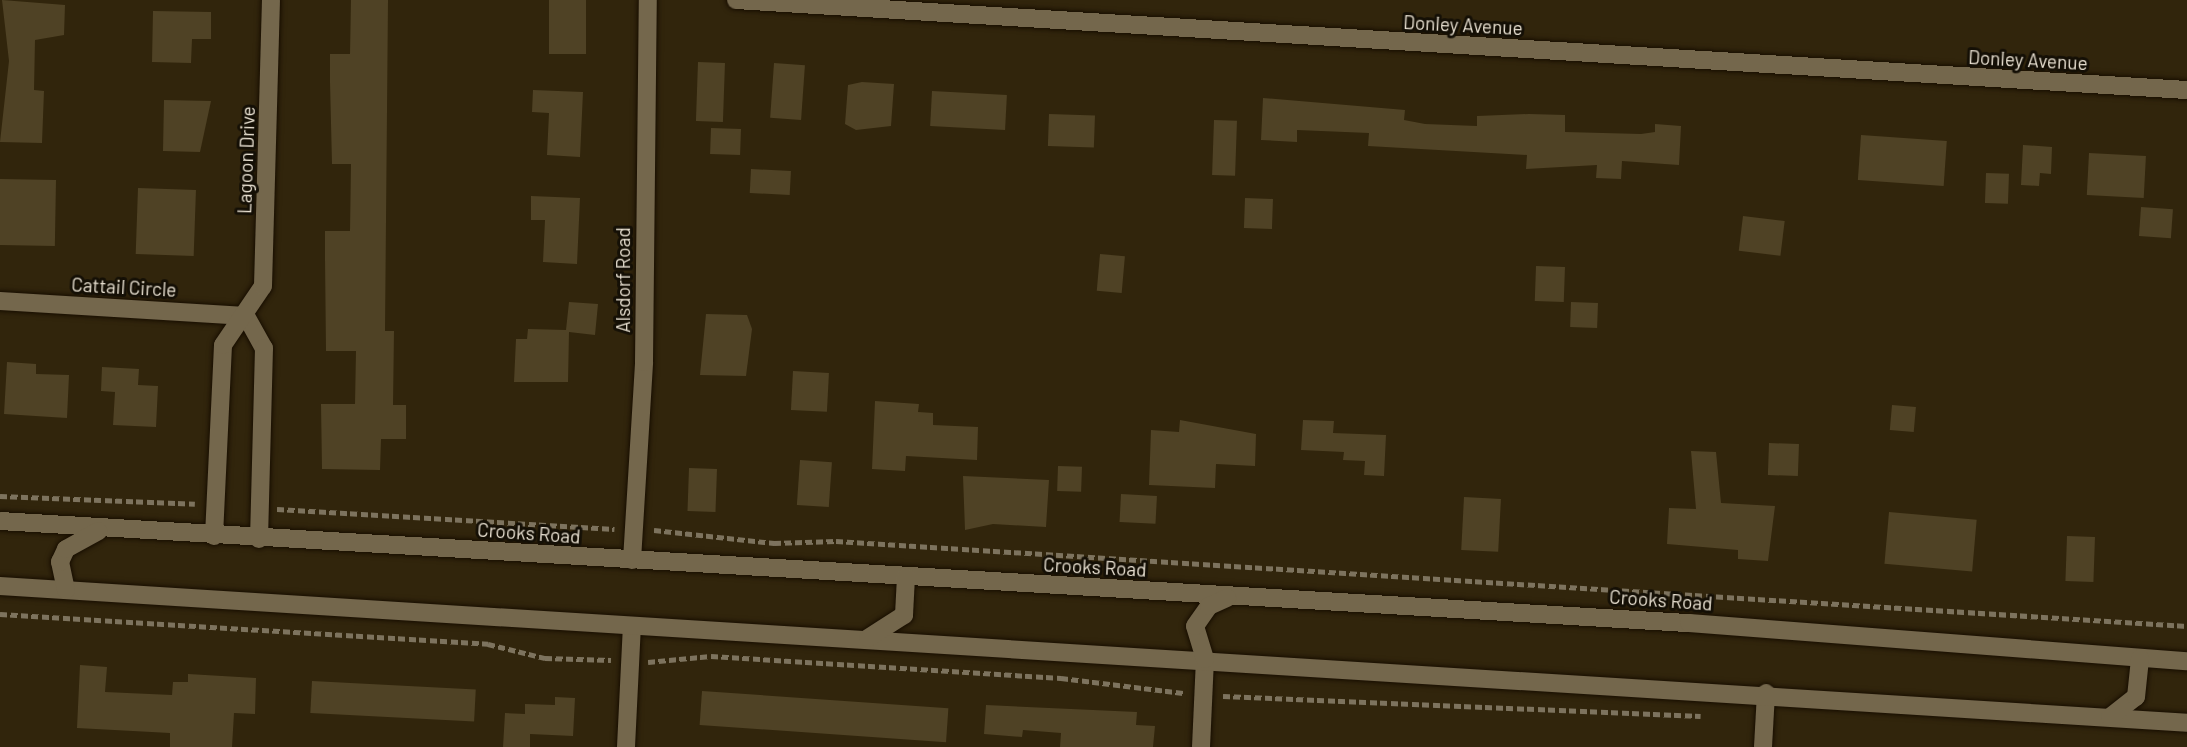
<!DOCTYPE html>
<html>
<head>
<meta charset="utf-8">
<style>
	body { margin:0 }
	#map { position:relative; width:2187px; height:747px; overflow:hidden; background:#31250c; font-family:Barlow,sans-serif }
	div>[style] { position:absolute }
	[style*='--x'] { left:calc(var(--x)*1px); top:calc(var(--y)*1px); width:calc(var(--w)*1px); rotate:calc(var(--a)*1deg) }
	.building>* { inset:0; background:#4f4225; transform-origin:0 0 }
	.path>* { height:4.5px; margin-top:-2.25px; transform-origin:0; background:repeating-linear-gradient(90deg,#7d735e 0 7px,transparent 0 10.5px) }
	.roads { filter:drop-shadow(0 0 2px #180e00) drop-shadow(0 0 2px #180e00) }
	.street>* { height:18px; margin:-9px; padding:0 9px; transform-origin:9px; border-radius:9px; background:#74674c }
	.secondary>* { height:18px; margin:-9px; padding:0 9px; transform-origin:9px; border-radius:9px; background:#74674c }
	span { translate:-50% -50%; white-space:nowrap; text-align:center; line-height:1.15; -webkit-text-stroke:6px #140f05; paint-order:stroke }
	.street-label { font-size:19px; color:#e8e0d1 }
</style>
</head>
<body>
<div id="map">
	<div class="building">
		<div style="clip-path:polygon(2px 0,65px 5px,64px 35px,35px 40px,34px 90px,44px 91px,42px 143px,0 142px,9px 61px)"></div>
		<div style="clip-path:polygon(351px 0,388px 0,385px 331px,394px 331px,393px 405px,406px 405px,406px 439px,381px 439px,380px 470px,322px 469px,321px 404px,355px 404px,356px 351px,326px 351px,325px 258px,325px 231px,350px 231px,351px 164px,332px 164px,330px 82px,330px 54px,350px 54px)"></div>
		<div style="left:549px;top:0;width:37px;height:54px"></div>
		<div style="clip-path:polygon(153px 11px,211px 12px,211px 39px,192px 39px,191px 63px,152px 62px)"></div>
		<div style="left:698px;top:62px;width:27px;height:59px;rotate:2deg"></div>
		<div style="left:774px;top:63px;width:31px;height:55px;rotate:4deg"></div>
		<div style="clip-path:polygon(862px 82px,894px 84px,891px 126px,856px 130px,845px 124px,848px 85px)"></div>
		<div style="clip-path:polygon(533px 90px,583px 92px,580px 157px,547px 155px,549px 113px,532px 112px)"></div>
		<div style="left:932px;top:91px;width:75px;height:35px;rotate:3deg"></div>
		<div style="clip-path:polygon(1263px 98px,1405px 110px,1404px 120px,1425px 124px,1477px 126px,1477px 116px,1529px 114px,1565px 115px,1565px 132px,1641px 134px,1655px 132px,1655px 124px,1681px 126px,1679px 165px,1622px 161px,1621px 179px,1596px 178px,1597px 165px,1526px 169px,1527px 155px,1368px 146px,1369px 133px,1297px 130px,1297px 142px,1261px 140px)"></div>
		<div style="clip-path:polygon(164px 100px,211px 101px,200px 152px,163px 151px)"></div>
		<div style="left:1049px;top:114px;width:46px;height:32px;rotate:2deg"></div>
		<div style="left:1214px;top:120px;width:23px;height:55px;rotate:2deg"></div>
		<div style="left:711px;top:128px;width:30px;height:26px;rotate:2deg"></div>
		<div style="left:1861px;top:135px;width:86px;height:45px;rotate:4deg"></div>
		<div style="clip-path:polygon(2023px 145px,2052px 147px,2051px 174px,2040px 173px,2039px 186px,2021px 185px)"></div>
		<div style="left:2089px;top:153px;width:57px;height:42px;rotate:3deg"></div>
		<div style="left:751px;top:169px;width:40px;height:24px;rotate:3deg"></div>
		<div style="left:1986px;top:173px;width:23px;height:30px;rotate:2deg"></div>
		<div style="left:0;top:179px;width:56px;height:66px;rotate:1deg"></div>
		<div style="left:138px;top:188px;width:58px;height:66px;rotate:2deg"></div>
		<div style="clip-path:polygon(531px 196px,580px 198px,577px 264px,543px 262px,545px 220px,531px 220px)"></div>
		<div style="left:1245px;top:198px;width:28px;height:30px;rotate:2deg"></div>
		<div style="left:2141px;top:207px;width:32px;height:29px;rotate:4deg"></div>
		<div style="left:1743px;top:216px;width:42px;height:35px;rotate:7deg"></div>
		<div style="left:1100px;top:254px;width:25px;height:37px;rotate:5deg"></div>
		<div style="left:1536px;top:266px;width:29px;height:35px;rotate:2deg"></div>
		<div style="clip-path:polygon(569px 302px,598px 304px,595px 335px,569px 332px,568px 382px,514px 382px,516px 339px,527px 339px,528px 329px,566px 330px)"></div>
		<div style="left:1571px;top:302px;width:27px;height:25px;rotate:2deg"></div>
		<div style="clip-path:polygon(706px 314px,747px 315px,752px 329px,746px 376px,700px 375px)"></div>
		<div style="clip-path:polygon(7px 362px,36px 364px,36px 374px,69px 375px,67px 418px,4px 414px)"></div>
		<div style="clip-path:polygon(102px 367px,139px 369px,138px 385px,158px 386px,156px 427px,113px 425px,115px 392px,101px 391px)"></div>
		<div style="left:793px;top:371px;width:36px;height:39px;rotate:3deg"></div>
		<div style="clip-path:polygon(875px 401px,919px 404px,918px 412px,933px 413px,933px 425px,978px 427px,977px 460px,906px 456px,905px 471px,872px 469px)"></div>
		<div style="left:1892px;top:405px;width:24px;height:25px;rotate:5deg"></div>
		<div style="clip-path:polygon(1180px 420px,1256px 434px,1255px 466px,1216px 464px,1215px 488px,1149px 485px,1151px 430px,1179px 432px)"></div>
		<div style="clip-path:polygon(1303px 420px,1334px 421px,1333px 433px,1386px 435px,1384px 476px,1364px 475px,1365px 461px,1343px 460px,1344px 452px,1301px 450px)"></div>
		<div style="left:1769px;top:443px;width:30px;height:32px;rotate:2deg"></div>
		<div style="clip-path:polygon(1691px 451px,1716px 452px,1721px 503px,1775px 506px,1768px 561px,1738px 559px,1738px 550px,1667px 544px,1669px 508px,1696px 509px)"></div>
		<div style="left:800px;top:460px;width:32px;height:45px;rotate:4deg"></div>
		<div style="left:1058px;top:466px;width:24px;height:25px;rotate:2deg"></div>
		<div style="left:689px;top:468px;width:28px;height:43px;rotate:2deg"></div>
		<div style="clip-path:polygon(963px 476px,1049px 480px,1046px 527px,993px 524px,965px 530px)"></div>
		<div style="left:1121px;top:494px;width:36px;height:28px;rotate:3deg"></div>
		<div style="left:1464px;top:497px;width:37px;height:53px;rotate:3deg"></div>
		<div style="left:1889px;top:512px;width:88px;height:52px;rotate:5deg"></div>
		<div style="left:2067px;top:536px;width:28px;height:45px;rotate:2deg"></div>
		<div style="clip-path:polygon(80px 665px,107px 667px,105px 692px,172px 695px,173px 682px,188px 682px,188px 674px,256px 678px,255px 714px,234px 713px,232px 747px,170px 747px,170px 733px,77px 728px)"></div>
		<div style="left:312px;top:681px;width:164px;height:32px;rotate:3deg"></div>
		<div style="left:702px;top:691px;width:247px;height:34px;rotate:4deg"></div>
		<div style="clip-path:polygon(555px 697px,575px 698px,573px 736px,530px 734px,530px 747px,503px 747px,505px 713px,525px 714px,525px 704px,555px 705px)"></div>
		<div style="clip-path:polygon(986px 705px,1137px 712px,1136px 725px,1155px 726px,1153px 747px,1060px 747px,1061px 733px,1023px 730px,1022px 737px,984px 734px)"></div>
	</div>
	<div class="path">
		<div style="--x:0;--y:496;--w:195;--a:2.3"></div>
		<div style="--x:277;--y:509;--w:338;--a:3.4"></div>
		<div style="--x:654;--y:530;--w:121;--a:6.2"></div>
		<div style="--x:774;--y:543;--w:62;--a:-1.8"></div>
		<div style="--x:836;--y:541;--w:1354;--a:3.6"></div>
		<div style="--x:0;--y:614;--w:489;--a:3.5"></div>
		<div style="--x:488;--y:644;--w:59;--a:13.8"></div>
		<div style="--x:545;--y:658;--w:66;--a:1.7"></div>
		<div style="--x:648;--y:662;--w:63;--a:-5.4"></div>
		<div style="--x:711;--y:656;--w:351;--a:3.6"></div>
		<div style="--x:1061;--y:678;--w:123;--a:7"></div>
		<div style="--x:1223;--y:696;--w:478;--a:2.4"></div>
	</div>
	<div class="roads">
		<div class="street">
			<div style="--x:736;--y:0;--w:1454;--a:3.55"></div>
			<div style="--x:0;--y:301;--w:246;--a:3.5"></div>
			<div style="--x:246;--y:316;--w:37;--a:61"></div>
			<div style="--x:264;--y:348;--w:191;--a:91.5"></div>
			<div style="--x:214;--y:536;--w:191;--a:-87.3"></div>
			<div style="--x:223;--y:345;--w:71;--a:-55.9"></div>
			<div style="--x:263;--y:286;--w:286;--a:-88.4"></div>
			<div style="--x:632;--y:560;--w:198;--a:-86.5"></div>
			<div style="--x:644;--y:362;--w:362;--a:-89.4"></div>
			<div style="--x:626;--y:747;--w:121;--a:-87.2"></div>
			<div style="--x:1201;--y:747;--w:88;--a:-87.4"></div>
			<div style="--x:1763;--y:747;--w:54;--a:-86.8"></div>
		</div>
		<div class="secondary">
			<div style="--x:0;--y:521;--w:1692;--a:3.46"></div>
			<div style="--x:1689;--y:623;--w:499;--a:4.4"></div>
			<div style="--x:0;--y:586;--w:2191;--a:3.58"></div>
			<div style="--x:66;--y:590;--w:29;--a:-102"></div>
			<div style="--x:60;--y:562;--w:14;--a:-65"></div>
			<div style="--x:66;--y:549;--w:37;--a:-29"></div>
			<div style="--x:868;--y:638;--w:43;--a:-32.6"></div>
			<div style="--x:904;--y:615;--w:38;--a:-87"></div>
			<div style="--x:1205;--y:659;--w:34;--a:-107"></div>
			<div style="--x:1195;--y:626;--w:24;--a:-55"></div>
			<div style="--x:1209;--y:606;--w:20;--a:-24"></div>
			<div style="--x:2110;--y:717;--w:33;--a:-38"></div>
			<div style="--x:2136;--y:697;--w:39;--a:-84"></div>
		</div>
	</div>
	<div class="street-label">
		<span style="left:1463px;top:25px;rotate:3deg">Donley Avenue</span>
		<span style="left:2028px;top:60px;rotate:3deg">Donley Avenue</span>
		<span style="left:246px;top:160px;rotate:-88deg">Lagoon Drive</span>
		<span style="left:623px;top:280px;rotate:-90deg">Alsdorf Road</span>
		<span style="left:124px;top:287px;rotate:3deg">Cattail Circle</span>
		<span style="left:529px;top:533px;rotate:4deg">Crooks Road</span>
		<span style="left:1095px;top:567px;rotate:3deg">Crooks Road</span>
		<span style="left:1661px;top:600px;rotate:4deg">Crooks Road</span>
	</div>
</div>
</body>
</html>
